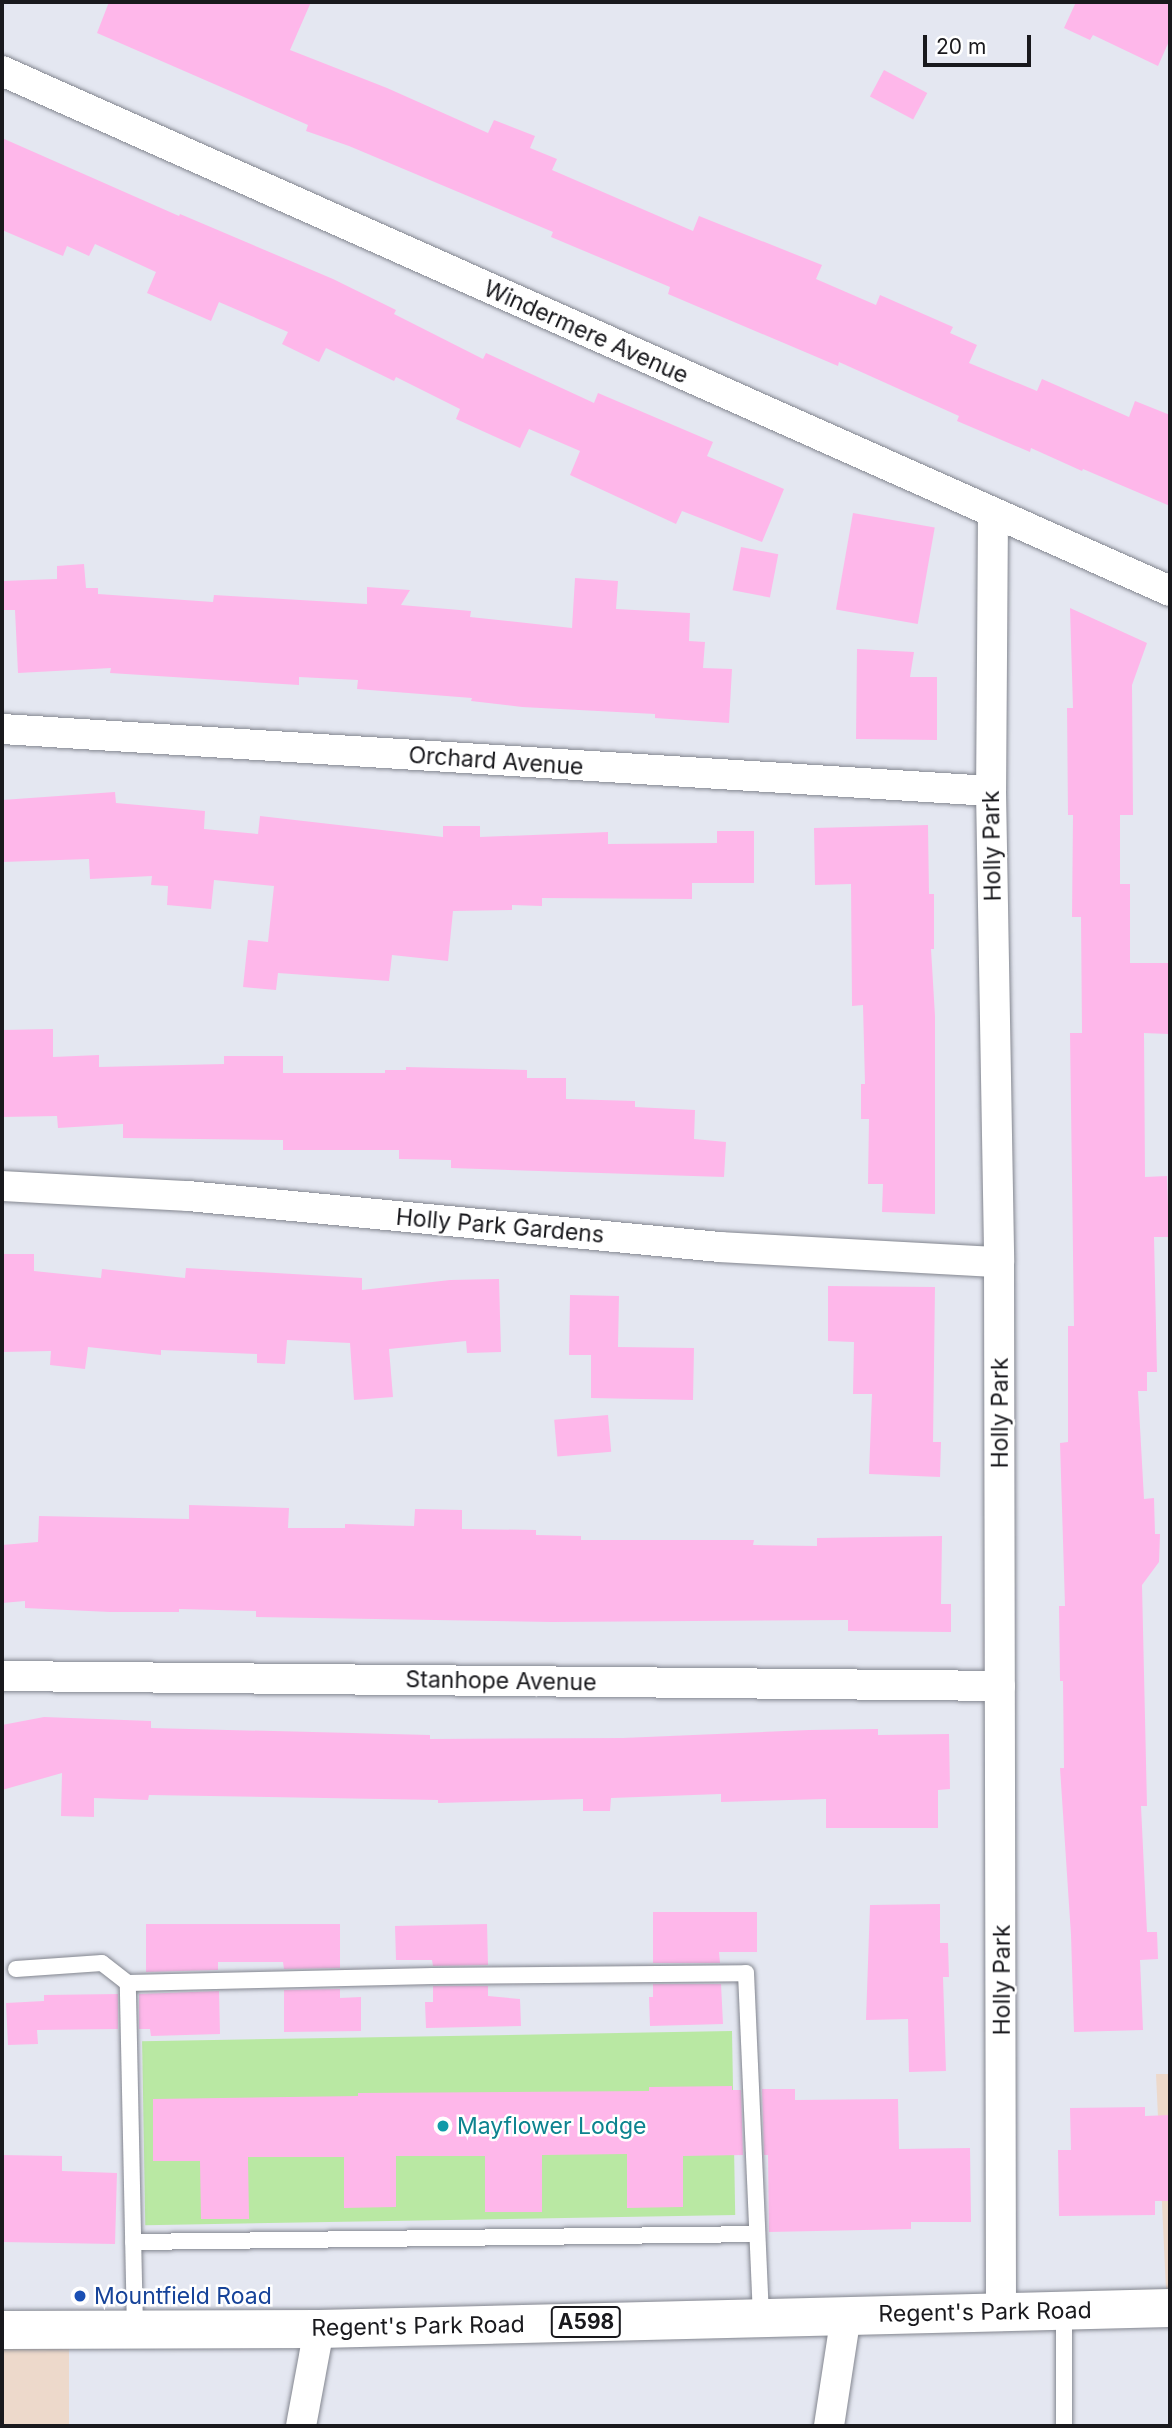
<!DOCTYPE html>
<html>
<head>
<meta charset="utf-8">
<style>
	body { margin:0 }
	#map { position:relative; width:1172px; height:2428px; overflow:hidden; background:#e4e7f1; font-family:Inter,sans-serif }
	div>[style] { position:absolute }
	[style*='--x'] { left:calc(var(--x)*1px); top:calc(var(--y)*1px); width:calc(var(--w)*1px); rotate:calc(var(--a)*1deg) }
	.commercial>* { inset:0; background:#edd9cb; transform-origin:0 0 }
	.green>* { inset:0; background:#b9e8a3; transform-origin:0 0 }
	.building>* { inset:0; background:#feb7ea; transform-origin:0 0 }
	.roads { filter:drop-shadow(0 0 2px #83868f) drop-shadow(0 0 2px #83868f) }
	.lane>* { height:16px; margin:-8px; padding:0 8px; transform-origin:8px; border-radius:8px; background:#fff }
	.street>* { height:30px; margin:-15px; padding:0 15px; transform-origin:15px; border-radius:15px; background:#fff }
	.primary>* { height:38px; margin:-19px; padding:0 19px; transform-origin:19px; border-radius:19px; background:#fff }
	.dots>* { width:19px; height:19px; translate:-50% -50%; box-sizing:border-box; border:4px solid #fff; border-radius:50% }
	span { translate:-50% -50%; white-space:nowrap; text-align:center; line-height:1.15; -webkit-text-stroke:5px #fff; paint-order:stroke }
	.shield-label span { padding:2px 5px; background:#fff; border:2px solid; border-radius:5px; -webkit-text-stroke-width:0 }
	.shield-label { font-size:21px; color:#19191d; font-weight:700 }
	.street-label { font-size:23px; color:#19191d }
	.culture-label { font-size:23px; color:#0d838f }
	.left { translate:0 -50%; text-align:left }
	.transit-label { font-size:23px; color:#164399 }
	.frame { position:absolute; inset:0; border:4px solid #19191d; pointer-events:none }
	.scale { position:absolute; left:923px; top:35px; width:108px; height:32px; box-sizing:border-box; border:4px solid #19191d; border-top:0; padding-left:9px; font-size:21px; line-height:24px; white-space:nowrap; color:#19191d; -webkit-text-stroke:5px #fff; paint-order:stroke }
</style>
</head>
<body>
<div id="map">
	<div class="commercial">
		<div style="clip-path:polygon(1156px 2074px,1170px 2074px,1170px 2291px,1166px 2290px)"></div>
		<div style="left:2px;top:2330px;width:67px;height:96px"></div>
	</div>
	<div class="green">
		<div style="left:732px;top:2031px;width:184px;height:590px;rotate:89deg"></div>
	</div>
	<div class="building">
		<div style="clip-path:polygon(109px 2px,311px 2px,290px 50px,387px 88px,488px 133px,494px 120px,535px 136px,530px 148px,557px 159px,552px 170px,693px 231px,699px 216px,822px 265px,816px 279px,876px 305px,880px 295px,953px 327px,950px 333px,977px 345px,969px 363px,1037px 391px,1042px 379px,1129px 417px,1135px 401px,1170px 415px,1170px 506px,1083px 469px,1082px 471px,1031px 448px,1030px 452px,957px 421px,959px 416px,839px 362px,838px 366px,668px 294px,670px 287px,551px 237px,553px 232px,349px 146px,306px 131px,308px 125px,97px 33px)"></div>
		<div style="clip-path:polygon(1076px 2px,1170px 2px,1170px 39px,1158px 66px,1093px 35px,1090px 40px,1064px 28px)"></div>
		<div style="left:884px;top:70px;width:49px;height:30px;rotate:28deg"></div>
		<div style="clip-path:polygon(2px 138px,179px 216px,180px 214px,333px 279px,396px 310px,394px 314px,483px 359px,486px 353px,594px 403px,598px 393px,713px 442px,707px 456px,784px 489px,762px 542px,682px 511px,676px 524px,570px 475px,580px 451px,529px 429px,520px 448px,456px 419px,460px 409px,396px 377px,394px 381px,326px 348px,319px 362px,282px 344px,288px 332px,219px 302px,211px 321px,147px 293px,156px 272px,95px 244px,89px 256px,67px 246px,63px 256px,2px 230px)"></div>
		<div style="left:853px;top:513px;width:83px;height:98px;rotate:10deg"></div>
		<div style="left:741px;top:547px;width:38px;height:44px;rotate:11deg"></div>
		<div style="clip-path:polygon(84px 564px,86px 588px,98px 588px,98px 594px,213px 602px,214px 595px,367px 604px,367px 587px,410px 590px,401px 605px,471px 611px,470px 617px,572px 628px,575px 578px,618px 581px,616px 609px,690px 613px,689px 641px,705px 642px,703px 668px,732px 669px,729px 723px,655px 718px,655px 714px,522px 707px,471px 701px,472px 698px,357px 689px,358px 680px,299px 677px,299px 685px,110px 673px,111px 668px,18px 673px,15px 610px,2px 610px,2px 581px,57px 579px,57px 566px)"></div>
		<div style="clip-path:polygon(1070px 608px,1147px 643px,1132px 685px,1133px 815px,1120px 815px,1120px 884px,1130px 884px,1130px 963px,1170px 963px,1168px 1034px,1144px 1033px,1145px 1177px,1167px 1176px,1169px 1237px,1154px 1237px,1157px 1372px,1147px 1372px,1147px 1391px,1138px 1391px,1144px 1499px,1154px 1498px,1155px 1534px,1160px 1534px,1159px 1562px,1142px 1585px,1147px 1806px,1141px 1806px,1147px 1932px,1157px 1932px,1158px 1959px,1140px 1960px,1143px 2030px,1074px 2032px,1071px 1935px,1060px 1768px,1064px 1768px,1063px 1681px,1060px 1681px,1059px 1606px,1065px 1606px,1060px 1443px,1068px 1442px,1068px 1326px,1074px 1326px,1070px 1033px,1082px 1033px,1081px 917px,1072px 917px,1073px 815px,1068px 815px,1067px 708px,1073px 708px)"></div>
		<div style="clip-path:polygon(857px 649px,914px 652px,910px 677px,937px 677px,937px 740px,856px 739px)"></div>
		<div style="clip-path:polygon(115px 792px,116px 803px,205px 811px,204px 829px,258px 834px,260px 816px,443px 837px,443px 826px,480px 826px,480px 837px,608px 832px,608px 844px,717px 843px,717px 831px,754px 831px,754px 883px,692px 883px,692px 899px,542px 898px,542px 906px,512px 905px,512px 910px,453px 911px,448px 961px,392px 955px,389px 981px,278px 973px,276px 990px,243px 987px,248px 940px,268px 942px,274px 886px,214px 880px,211px 909px,167px 905px,168px 886px,151px 885px,152px 876px,90px 879px,89px 859px,2px 862px,2px 800px)"></div>
		<div style="clip-path:polygon(928px 825px,929px 894px,934px 894px,934px 949px,931px 949px,935px 1016px,935px 1214px,882px 1212px,883px 1184px,868px 1184px,869px 1119px,861px 1119px,861px 1084px,865px 1084px,863px 1005px,852px 1006px,851px 884px,815px 885px,814px 828px)"></div>
		<div style="clip-path:polygon(53px 1029px,53px 1057px,99px 1055px,99px 1067px,224px 1064px,224px 1056px,283px 1056px,283px 1073px,385px 1073px,385px 1070px,406px 1070px,406px 1067px,527px 1070px,527px 1078px,566px 1078px,566px 1099px,635px 1101px,635px 1107px,695px 1110px,694px 1139px,726px 1142px,724px 1177px,451px 1168px,451px 1160px,399px 1159px,399px 1150px,283px 1150px,283px 1140px,123px 1138px,123px 1124px,58px 1128px,57px 1116px,2px 1117px,2px 1030px)"></div>
		<div style="clip-path:polygon(2px 1254px,34px 1254px,34px 1271px,101px 1278px,102px 1269px,185px 1278px,186px 1268px,362px 1278px,362px 1290px,450px 1280px,499px 1279px,501px 1352px,467px 1353px,466px 1341px,389px 1349px,393px 1397px,354px 1400px,350px 1343px,287px 1340px,285px 1364px,257px 1363px,257px 1354px,161px 1350px,161px 1355px,88px 1347px,85px 1369px,50px 1365px,51px 1351px,2px 1352px)"></div>
		<div style="clip-path:polygon(828px 1286px,935px 1287px,933px 1442px,941px 1442px,940px 1477px,869px 1474px,872px 1394px,853px 1394px,854px 1342px,828px 1341px)"></div>
		<div style="clip-path:polygon(570px 1295px,619px 1296px,618px 1347px,694px 1348px,693px 1400px,591px 1398px,591px 1355px,569px 1355px)"></div>
		<div style="left:608px;top:1415px;width:37px;height:54px;rotate:85deg"></div>
		<div style="clip-path:polygon(189px 1505px,289px 1508px,288px 1528px,345px 1528px,345px 1524px,414px 1526px,415px 1509px,462px 1510px,462px 1529px,536px 1530px,536px 1535px,581px 1536px,581px 1540px,754px 1540px,753px 1545px,817px 1546px,817px 1538px,942px 1536px,941px 1604px,951px 1604px,951px 1632px,848px 1631px,848px 1620px,552px 1622px,256px 1617px,256px 1611px,179px 1609px,179px 1612px,110px 1612px,25px 1608px,25px 1601px,2px 1603px,2px 1545px,38px 1542px,39px 1516px,189px 1519px)"></div>
		<div style="clip-path:polygon(44px 1717px,151px 1721px,151px 1728px,430px 1735px,430px 1739px,623px 1738px,809px 1730px,878px 1729px,878px 1735px,949px 1734px,950px 1789px,938px 1790px,938px 1828px,826px 1828px,826px 1799px,721px 1802px,721px 1794px,611px 1798px,610px 1811px,583px 1811px,583px 1799px,438px 1803px,438px 1800px,149px 1795px,148px 1800px,94px 1798px,94px 1817px,61px 1816px,62px 1773px,2px 1790px,2px 1725px)"></div>
		<div style="clip-path:polygon(940px 1904px,940px 1943px,948px 1943px,949px 1977px,943px 1977px,946px 2071px,909px 2072px,908px 2019px,866px 2020px,870px 1905px)"></div>
		<div style="clip-path:polygon(653px 1912px,757px 1912px,757px 1952px,719px 1952px,720px 1963px,653px 1963px)"></div>
		<div style="clip-path:polygon(146px 1924px,340px 1924px,340px 1968px,284px 1969px,283px 1962px,218px 1962px,218px 1970px,146px 1972px)"></div>
		<div style="clip-path:polygon(487px 1924px,488px 1965px,433px 1966px,432px 1960px,396px 1960px,395px 1926px)"></div>
		<div style="clip-path:polygon(653px 1984px,721px 1984px,723px 2024px,650px 2026px,649px 1997px,653px 1997px)"></div>
		<div style="clip-path:polygon(433px 1986px,488px 1986px,488px 1996px,520px 1999px,521px 2026px,426px 2028px,425px 2002px,433px 2002px)"></div>
		<div style="clip-path:polygon(340px 1989px,340px 1998px,361px 1997px,361px 2031px,284px 2032px,284px 1990px)"></div>
		<div style="clip-path:polygon(219px 1991px,220px 2034px,151px 2036px,150px 2029px,139px 2029px,139px 1994px)"></div>
		<div style="clip-path:polygon(118px 1994px,118px 2029px,37px 2030px,38px 2044px,8px 2045px,6px 2003px,44px 2001px,44px 1995px)"></div>
		<div style="clip-path:polygon(732px 2086px,732px 2090px,741px 2090px,743px 2155px,683px 2156px,683px 2207px,627px 2208px,627px 2154px,542px 2155px,542px 2212px,485px 2212px,485px 2156px,396px 2156px,396px 2207px,344px 2208px,344px 2157px,248px 2157px,249px 2219px,201px 2219px,200px 2161px,153px 2161px,153px 2099px,358px 2096px,358px 2093px,649px 2091px,649px 2087px)"></div>
		<div style="clip-path:polygon(762px 2089px,795px 2089px,795px 2100px,898px 2099px,899px 2149px,970px 2148px,971px 2222px,911px 2222px,911px 2229px,769px 2232px,768px 2155px,764px 2155px)"></div>
		<div style="clip-path:polygon(1145px 2107px,1145px 2116px,1170px 2115px,1170px 2201px,1155px 2201px,1155px 2215px,1059px 2216px,1058px 2150px,1071px 2150px,1070px 2108px)"></div>
		<div style="clip-path:polygon(2px 2155px,62px 2156px,62px 2171px,117px 2173px,115px 2244px,2px 2242px)"></div>
	</div>
	<div class="roads">
		<div class="lane">
			<div style="--x:16;--y:1969;--w:86;--a:-4"></div>
			<div style="--x:102;--y:1963;--w:33;--a:38"></div>
			<div style="--x:133;--y:2242;--w:624;--a:-0.73"></div>
			<div style="--x:135;--y:2329;--w:346;--a:-91.2"></div>
			<div style="--x:128;--y:1983;--w:305;--a:-1.3"></div>
			<div style="--x:433;--y:1976;--w:313;--a:-0.5"></div>
			<div style="--x:746;--y:1973;--w:345;--a:87.5"></div>
			<div style="--x:1064;--y:2426;--w:116;--a:-90"></div>
		</div>
		<div class="street">
			<div style="--x:2;--y:71;--w:1279;--a:24"></div>
			<div style="--x:993;--y:514;--w:277;--a:90.4"></div>
			<div style="--x:991;--y:791;--w:471;--a:89"></div>
			<div style="--x:999;--y:1262;--w:1049;--a:89.89"></div>
			<div style="--x:2;--y:729;--w:991;--a:3.59"></div>
			<div style="--x:2;--y:1186;--w:186;--a:3.1"></div>
			<div style="--x:188;--y:1196;--w:534;--a:5.48"></div>
			<div style="--x:720;--y:1247;--w:279;--a:3.1"></div>
			<div style="--x:2;--y:1676;--w:998;--a:0.57"></div>
			<div style="--x:301;--y:2426;--w:99;--a:-79.5"></div>
			<div style="--x:829;--y:2426;--w:112;--a:-81.3"></div>
		</div>
		<div class="primary">
			<div style="--x:2;--y:2330;--w:317;--a:-0.2"></div>
			<div style="--x:319;--y:2329;--w:851;--a:-1.41"></div>
		</div>
	</div>
	<div class="dots">
		<div style="left:443px;top:2126px;background:#0f9aa8"></div>
		<div style="left:80px;top:2296px;background:#1a4fb4"></div>
	</div>
	<div class="shield-label">
		<span style="left:586px;top:2322px">A598</span>
	</div>
	<div class="street-label">
		<span style="left:586px;top:332px;rotate:24deg">Windermere Avenue</span>
		<span style="left:496px;top:761px;rotate:4deg">Orchard Avenue</span>
		<span style="left:992px;top:846px;rotate:-91deg">Holly Park</span>
		<span style="left:500px;top:1226px;rotate:5deg">Holly Park Gardens</span>
		<span style="left:1000px;top:1413px;rotate:-90deg">Holly Park</span>
		<span style="left:501px;top:1681px;rotate:1deg">Stanhope Avenue</span>
		<span style="left:1002px;top:1980px;rotate:-90deg">Holly Park</span>
		<span style="left:985px;top:2312px;rotate:-1deg">Regent's Park Road</span>
		<span style="left:418px;top:2326px;rotate:-1deg">Regent's Park Road</span>
	</div>
	<div class="culture-label">
		<span class="left" style="left:457px;top:2126px">Mayflower Lodge</span>
	</div>
	<div class="transit-label">
		<span class="left" style="left:94px;top:2296px">Mountfield Road</span>
	</div>
	<div class="frame"></div>
	<div class="scale">20 m</div>
</div>
</body>
</html>
